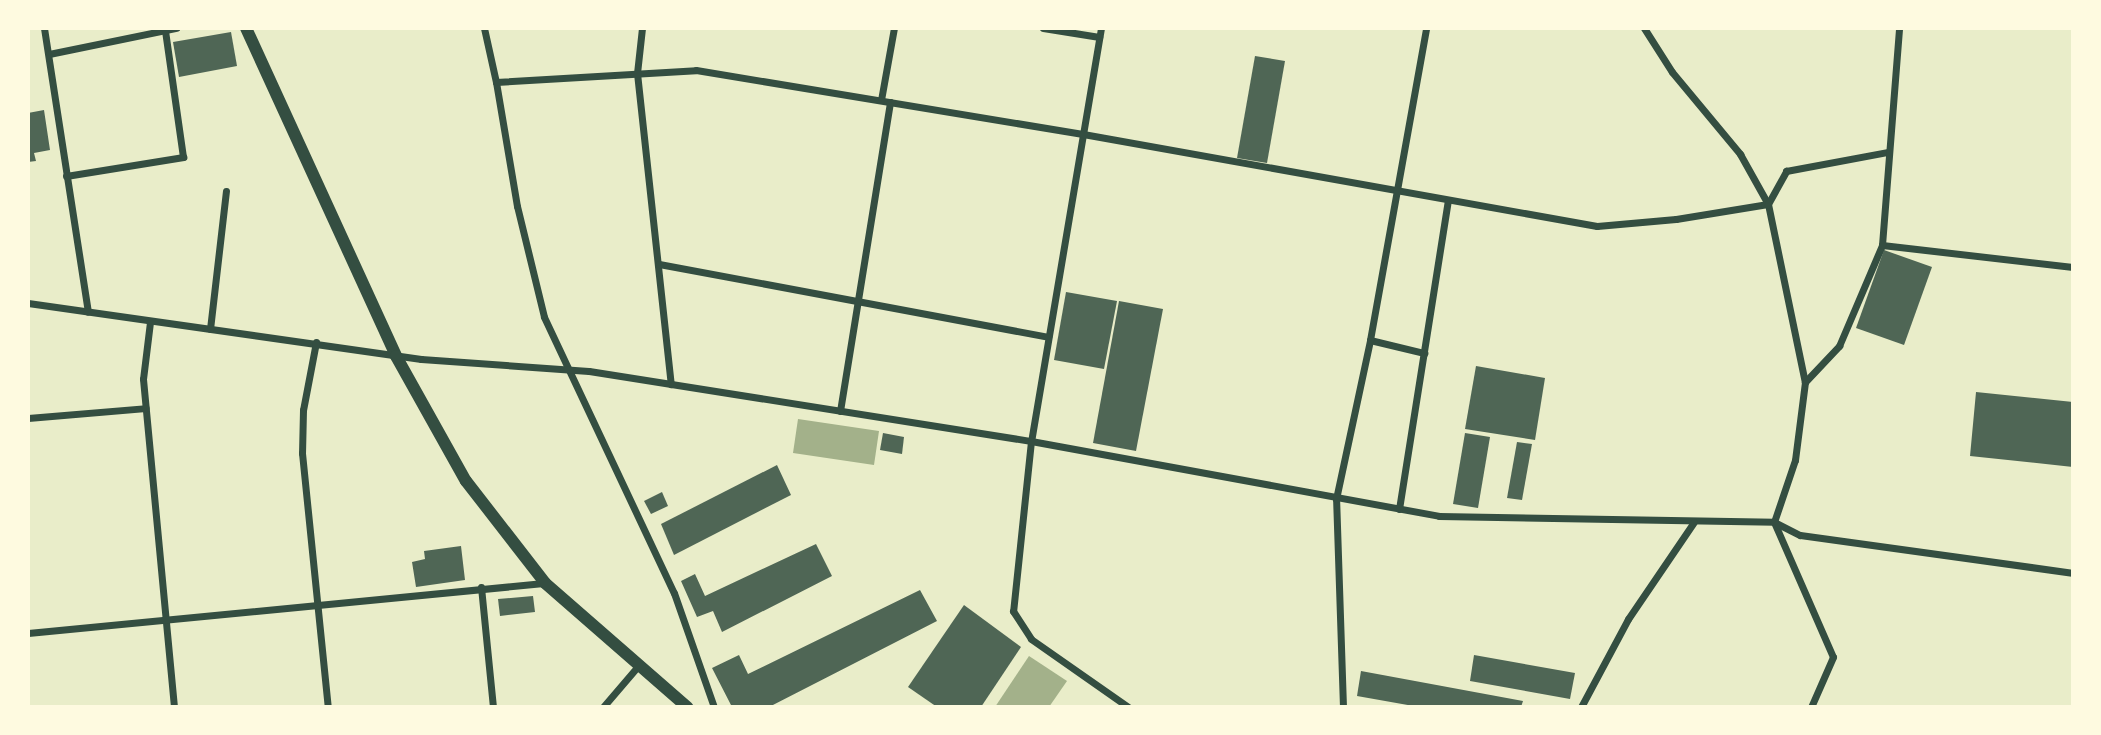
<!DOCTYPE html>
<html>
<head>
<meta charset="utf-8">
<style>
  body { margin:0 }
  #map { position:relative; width:2101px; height:735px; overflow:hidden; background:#e9edc9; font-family:Raleway,sans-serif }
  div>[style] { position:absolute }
  .water>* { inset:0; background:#a3b18a }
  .building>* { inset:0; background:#4f6655 }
  .minor>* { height:7px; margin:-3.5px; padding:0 3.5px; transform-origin:3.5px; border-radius:3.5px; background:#344e41 }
  .secondary>* { height:12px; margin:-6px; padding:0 6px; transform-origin:6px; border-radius:6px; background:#344e41 }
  span { translate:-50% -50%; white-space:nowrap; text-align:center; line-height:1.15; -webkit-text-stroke:7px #fefae0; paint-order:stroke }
  .frame { position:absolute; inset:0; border:30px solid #fefae0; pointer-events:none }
</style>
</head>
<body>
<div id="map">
  <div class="water">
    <i style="clip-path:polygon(798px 419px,879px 431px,874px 465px,793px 453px)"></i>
    <i style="clip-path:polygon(1029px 656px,1067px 681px,1049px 707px,995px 707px)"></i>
  </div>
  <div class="building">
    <i style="clip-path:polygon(231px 32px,237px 66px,179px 77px,173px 42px)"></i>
    <i style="clip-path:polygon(1255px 56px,1285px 61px,1267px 163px,1237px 158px)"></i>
    <i style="clip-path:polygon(44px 110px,50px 150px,34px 153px,36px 161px,28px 162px,28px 113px)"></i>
    <i style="clip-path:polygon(1884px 250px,1932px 267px,1904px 345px,1856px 328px)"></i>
    <i style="clip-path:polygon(1066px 292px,1117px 301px,1104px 369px,1054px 360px)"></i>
    <i style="clip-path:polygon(1119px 301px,1163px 309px,1136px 451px,1093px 443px)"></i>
    <i style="clip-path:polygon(1476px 366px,1545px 378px,1535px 440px,1465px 429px)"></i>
    <i style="clip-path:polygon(1976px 392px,2073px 402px,2073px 467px,1970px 456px)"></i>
    <i style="clip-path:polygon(883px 433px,904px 437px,902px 454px,880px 450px)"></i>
    <i style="clip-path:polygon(1465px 433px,1490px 437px,1478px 508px,1453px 504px)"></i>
    <i style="clip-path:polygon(1517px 442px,1532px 444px,1522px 500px,1507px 498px)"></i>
    <i style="clip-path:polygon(777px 465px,791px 495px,674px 555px,661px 524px)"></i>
    <i style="clip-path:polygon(662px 492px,668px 506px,651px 514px,644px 501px)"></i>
    <i style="clip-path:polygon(816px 544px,832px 576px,722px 632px,713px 611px,697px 617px,681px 581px,695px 574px,705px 596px)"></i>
    <i style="clip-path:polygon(461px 546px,465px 580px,416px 587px,412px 562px,425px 559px,424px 551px)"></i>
    <i style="clip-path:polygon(920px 590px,937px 621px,769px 707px,732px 707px,712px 668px,739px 655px,748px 674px)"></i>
    <i style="clip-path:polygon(533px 596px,535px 612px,500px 616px,498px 599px)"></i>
    <i style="clip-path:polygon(964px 605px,1021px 647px,981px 707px,937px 707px,908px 687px)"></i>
    <i style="clip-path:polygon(1474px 655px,1575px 673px,1570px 699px,1470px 681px)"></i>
    <i style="clip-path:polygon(1361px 671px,1523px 701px,1521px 707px,1419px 707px,1357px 696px)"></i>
  </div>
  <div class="minor">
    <i style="left:44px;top:28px;width:287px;rotate:81.2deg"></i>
    <i style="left:484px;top:28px;width:55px;rotate:77.5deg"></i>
    <i style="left:496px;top:82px;width:126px;rotate:80.4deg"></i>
    <i style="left:517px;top:206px;width:114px;rotate:76.3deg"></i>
    <i style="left:544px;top:317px;width:305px;rotate:64.8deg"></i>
    <i style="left:674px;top:593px;width:121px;rotate:70.7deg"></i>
    <i style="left:642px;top:28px;width:45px;rotate:96.3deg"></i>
    <i style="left:637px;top:73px;width:313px;rotate:83.8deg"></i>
    <i style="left:1043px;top:28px;width:57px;rotate:9.1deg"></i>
    <i style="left:1101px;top:28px;width:419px;rotate:99.6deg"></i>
    <i style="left:1031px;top:441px;width:171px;rotate:96deg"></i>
    <i style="left:1013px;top:611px;width:33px;rotate:57deg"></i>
    <i style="left:1031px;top:639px;width:118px;rotate:35deg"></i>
    <i style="left:1644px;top:28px;width:52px;rotate:57.5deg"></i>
    <i style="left:1672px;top:72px;width:107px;rotate:50.3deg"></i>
    <i style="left:1740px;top:154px;width:57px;rotate:60.8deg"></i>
    <i style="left:1768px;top:204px;width:182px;rotate:78.3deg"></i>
    <i style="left:1805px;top:382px;width:79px;rotate:97.3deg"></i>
    <i style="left:1795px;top:460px;width:65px;rotate:108.7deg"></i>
    <i style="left:1774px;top:522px;width:147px;rotate:66.4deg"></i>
    <i style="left:1833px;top:657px;width:55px;rotate:113.7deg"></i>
    <i style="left:49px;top:54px;width:130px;rotate:-11.6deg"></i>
    <i style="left:496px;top:82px;width:200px;rotate:-3.4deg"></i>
    <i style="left:696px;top:70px;width:392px;rotate:9.4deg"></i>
    <i style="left:1083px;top:134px;width:522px;rotate:10.15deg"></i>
    <i style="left:1597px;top:226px;width:79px;rotate:-5.1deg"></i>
    <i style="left:1676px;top:219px;width:93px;rotate:-9.3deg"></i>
    <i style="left:881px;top:100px;width:73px;rotate:-79.8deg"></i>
    <i style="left:66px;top:176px;width:119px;rotate:-9.2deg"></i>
    <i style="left:183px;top:157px;width:128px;rotate:-98.1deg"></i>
    <i style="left:1768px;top:204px;width:38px;rotate:-61deg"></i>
    <i style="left:1786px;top:171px;width:104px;rotate:-10.6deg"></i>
    <i style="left:1882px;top:245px;width:192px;rotate:6.6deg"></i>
    <i style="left:659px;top:264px;width:396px;rotate:10.6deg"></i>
    <i style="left:28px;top:303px;width:397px;rotate:8.1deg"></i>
    <i style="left:421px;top:359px;width:168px;rotate:4.1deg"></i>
    <i style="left:589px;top:371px;width:448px;rotate:9deg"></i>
    <i style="left:1031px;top:441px;width:415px;rotate:10.4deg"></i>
    <i style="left:1439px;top:516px;width:335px;rotate:1deg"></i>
    <i style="left:1774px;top:522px;width:29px;rotate:27deg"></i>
    <i style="left:1800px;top:535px;width:276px;rotate:7.9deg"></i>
    <i style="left:150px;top:322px;width:57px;rotate:97deg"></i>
    <i style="left:143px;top:379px;width:329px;rotate:84.6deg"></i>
    <i style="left:210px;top:329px;width:139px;rotate:-83.4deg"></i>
    <i style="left:1370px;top:340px;width:56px;rotate:13.5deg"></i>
    <i style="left:316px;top:342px;width:69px;rotate:100.8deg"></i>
    <i style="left:303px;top:410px;width:43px;rotate:91.3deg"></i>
    <i style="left:302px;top:453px;width:255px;rotate:84.2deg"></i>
    <i style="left:1805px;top:382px;width:50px;rotate:-46.6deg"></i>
    <i style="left:1839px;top:346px;width:110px;rotate:-66.9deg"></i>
    <i style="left:1882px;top:245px;width:218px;rotate:-85.5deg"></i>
    <i style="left:840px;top:411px;width:313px;rotate:-80.8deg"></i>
    <i style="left:28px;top:418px;width:118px;rotate:-4.8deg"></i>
    <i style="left:1399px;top:509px;width:312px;rotate:-81deg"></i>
    <i style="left:481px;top:587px;width:121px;rotate:84.3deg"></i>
    <i style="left:28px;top:633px;width:518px;rotate:-5.53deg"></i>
    <i style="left:603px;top:707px;width:54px;rotate:-49.5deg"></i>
    <i style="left:1343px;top:707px;width:208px;rotate:-91.9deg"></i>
    <i style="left:1336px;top:499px;width:163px;rotate:-77.9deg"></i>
    <i style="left:1370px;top:340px;width:317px;rotate:-79.8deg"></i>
    <i style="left:1581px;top:707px;width:100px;rotate:-61.9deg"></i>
    <i style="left:1628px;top:619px;width:117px;rotate:-55.8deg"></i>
  </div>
  <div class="secondary">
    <i style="left:246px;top:28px;width:361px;rotate:65.4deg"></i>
    <i style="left:396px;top:356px;width:143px;rotate:60.8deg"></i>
    <i style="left:466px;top:481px;width:129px;rotate:52.2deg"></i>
    <i style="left:545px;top:583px;width:189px;rotate:41.1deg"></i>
  </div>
  <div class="frame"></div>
</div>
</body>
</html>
